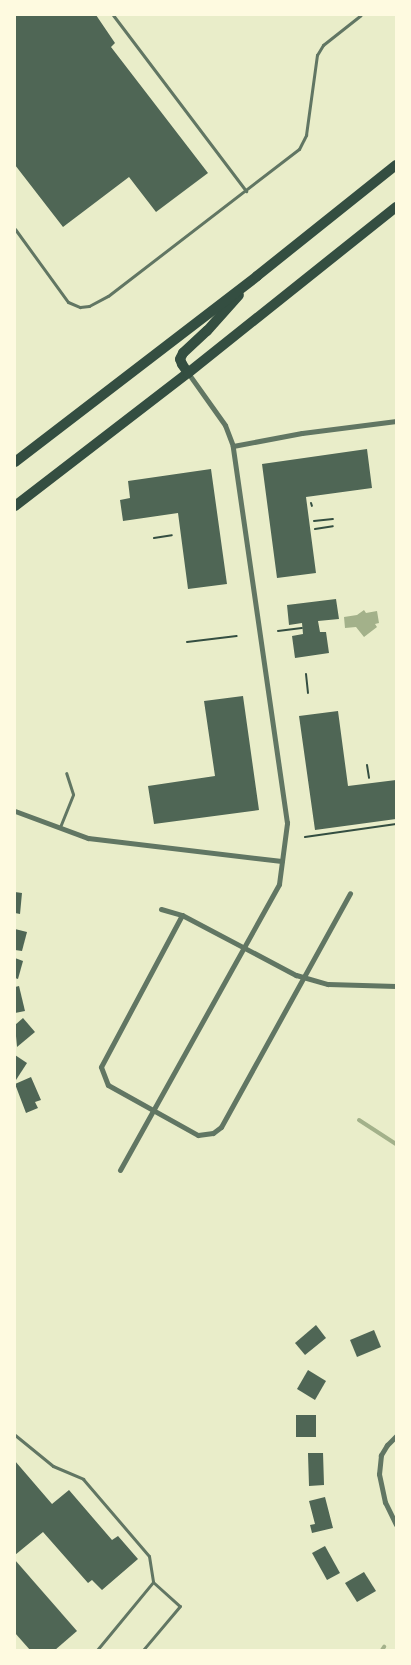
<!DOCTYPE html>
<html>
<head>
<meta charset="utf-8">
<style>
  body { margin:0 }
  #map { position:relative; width:411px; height:1665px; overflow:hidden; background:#e9edc9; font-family:"PT Sans",sans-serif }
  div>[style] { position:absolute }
  .water>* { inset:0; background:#a3b18a }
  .stream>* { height:4px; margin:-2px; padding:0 2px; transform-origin:2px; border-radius:2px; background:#a3b18a }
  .building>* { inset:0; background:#4f6655 }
  .path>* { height:2px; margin:-1px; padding:0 1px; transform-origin:1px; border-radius:1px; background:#344e41 }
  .service>* { height:3px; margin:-1.5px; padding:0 1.5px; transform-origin:1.5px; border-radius:1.5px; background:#617663 }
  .minor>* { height:5px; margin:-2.5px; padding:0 2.5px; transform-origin:2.5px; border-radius:2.5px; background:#617663 }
  .primary>* { height:10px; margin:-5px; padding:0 5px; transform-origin:5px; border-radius:5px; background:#344e41 }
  span { translate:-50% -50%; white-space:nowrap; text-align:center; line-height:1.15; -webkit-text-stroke:5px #fefae0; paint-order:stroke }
  .frame { position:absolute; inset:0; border:16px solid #fefae0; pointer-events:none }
</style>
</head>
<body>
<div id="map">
  <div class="water">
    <i style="clip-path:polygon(364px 610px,366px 613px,377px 611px,379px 623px,375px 624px,377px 627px,364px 637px,356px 627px,345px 628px,344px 617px,357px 615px)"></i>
  </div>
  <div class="stream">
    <i style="left:359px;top:1120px;width:44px;rotate:33deg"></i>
    <i style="left:382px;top:1650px;width:4px;rotate:-56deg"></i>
  </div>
  <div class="building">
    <i style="clip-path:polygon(15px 15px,96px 15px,115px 43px,111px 47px,208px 173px,156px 212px,129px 177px,63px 227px,15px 165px)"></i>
    <i style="clip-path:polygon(367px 449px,372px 488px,306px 497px,316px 573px,277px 578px,262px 464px)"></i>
    <i style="clip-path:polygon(211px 469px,227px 584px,188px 589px,178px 513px,123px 521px,120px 500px,130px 498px,128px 481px)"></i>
    <i style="clip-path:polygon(336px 599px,339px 619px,318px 621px,320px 632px,326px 632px,329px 653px,295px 658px,292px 636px,303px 634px,302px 623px,289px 625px,287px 605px)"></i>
    <i style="clip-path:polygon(243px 696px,259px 810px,154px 824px,148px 786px,215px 776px,204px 701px)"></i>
    <i style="clip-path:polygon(338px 711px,348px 786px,396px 780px,396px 819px,315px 830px,299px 716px)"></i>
    <i style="clip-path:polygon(15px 892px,22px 893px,20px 914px,15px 913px)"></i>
    <i style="clip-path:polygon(15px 929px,27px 932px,22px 951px,15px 950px)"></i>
    <i style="clip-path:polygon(15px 958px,23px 961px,18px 979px,15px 978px)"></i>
    <i style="clip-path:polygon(19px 986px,25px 1011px,15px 1013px,15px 987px)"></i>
    <i style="clip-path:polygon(23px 1018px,35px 1032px,17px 1047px,15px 1025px)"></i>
    <i style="clip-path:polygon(15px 1055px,27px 1063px,16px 1080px,15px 1079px)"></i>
    <i style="clip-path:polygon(31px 1077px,41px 1100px,35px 1102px,38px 1108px,26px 1113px,15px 1084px)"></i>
    <i style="clip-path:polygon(316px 1325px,326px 1338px,305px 1355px,295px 1343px)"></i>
    <i style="clip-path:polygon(374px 1330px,381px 1347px,357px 1357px,350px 1340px)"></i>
    <i style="clip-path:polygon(308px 1370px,326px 1381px,315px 1400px,297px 1389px)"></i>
    <i style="clip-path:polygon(296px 1415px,316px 1415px,316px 1437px,296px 1437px)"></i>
    <i style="clip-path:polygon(308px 1453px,323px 1453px,324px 1485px,309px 1486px)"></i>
    <i style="clip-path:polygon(15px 1461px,52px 1504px,69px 1490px,112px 1540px,118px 1536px,138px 1559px,102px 1590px,92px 1580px,88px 1583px,43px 1532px,15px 1555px)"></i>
    <i style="clip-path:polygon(325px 1497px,333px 1528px,312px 1533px,310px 1525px,315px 1524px,309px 1501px)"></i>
    <i style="clip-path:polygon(325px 1546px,340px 1573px,327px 1580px,312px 1553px)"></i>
    <i style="clip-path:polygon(15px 1560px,77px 1631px,55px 1650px,30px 1650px,15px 1633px)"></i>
    <i style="clip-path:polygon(364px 1572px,376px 1591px,357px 1602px,345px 1583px)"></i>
  </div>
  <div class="path">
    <i style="left:311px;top:503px;width:3px;rotate:72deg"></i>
    <i style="left:314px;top:521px;width:19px;rotate:-6deg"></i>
    <i style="left:315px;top:529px;width:18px;rotate:-9deg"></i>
    <i style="left:154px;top:538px;width:18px;rotate:-9deg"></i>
    <i style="left:278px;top:631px;width:24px;rotate:-7deg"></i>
    <i style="left:187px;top:642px;width:50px;rotate:-6.8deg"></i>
    <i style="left:306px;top:674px;width:19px;rotate:84deg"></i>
    <i style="left:367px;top:765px;width:13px;rotate:81deg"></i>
    <i style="left:305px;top:837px;width:92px;rotate:-8.1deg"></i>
  </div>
  <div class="service">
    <i style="left:113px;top:15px;width:221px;rotate:52.9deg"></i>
    <i style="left:15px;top:229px;width:90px;rotate:54deg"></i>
    <i style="left:68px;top:302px;width:13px;rotate:23deg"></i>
    <i style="left:80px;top:307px;width:9px;rotate:-6deg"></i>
    <i style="left:89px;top:306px;width:21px;rotate:-28deg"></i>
    <i style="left:108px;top:296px;width:241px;rotate:-37.6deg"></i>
    <i style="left:299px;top:149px;width:16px;rotate:-63deg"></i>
    <i style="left:306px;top:135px;width:81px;rotate:-82.2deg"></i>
    <i style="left:317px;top:55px;width:12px;rotate:-59deg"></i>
    <i style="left:323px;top:45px;width:48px;rotate:-38.3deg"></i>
    <i style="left:60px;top:827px;width:35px;rotate:-68deg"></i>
    <i style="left:73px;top:794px;width:22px;rotate:-108deg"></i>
    <i style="left:15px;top:1435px;width:49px;rotate:39.2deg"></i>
    <i style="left:53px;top:1466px;width:33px;rotate:23deg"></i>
    <i style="left:83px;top:1479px;width:101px;rotate:49.4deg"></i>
    <i style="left:149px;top:1556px;width:26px;rotate:81deg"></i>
    <i style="left:153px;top:1582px;width:36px;rotate:42deg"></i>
    <i style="left:180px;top:1606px;width:57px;rotate:130.1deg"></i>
    <i style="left:97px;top:1650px;width:88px;rotate:-50.5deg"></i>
  </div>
  <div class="minor">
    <i style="left:233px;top:446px;width:70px;rotate:-10.7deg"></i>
    <i style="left:302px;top:433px;width:95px;rotate:-7.3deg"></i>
    <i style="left:15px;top:811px;width:78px;rotate:20.3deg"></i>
    <i style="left:88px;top:838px;width:195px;rotate:6.8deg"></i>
    <i style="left:161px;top:909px;width:22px;rotate:16deg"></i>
    <i style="left:182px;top:915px;width:129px;rotate:27.8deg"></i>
    <i style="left:296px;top:975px;width:33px;rotate:16deg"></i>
    <i style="left:328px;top:984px;width:68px;rotate:1.7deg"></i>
    <i style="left:182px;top:915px;width:172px;rotate:118.1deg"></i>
    <i style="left:101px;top:1067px;width:19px;rotate:69deg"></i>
    <i style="left:108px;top:1085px;width:103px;rotate:29.1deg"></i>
    <i style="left:198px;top:1135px;width:15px;rotate:-8deg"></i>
    <i style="left:213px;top:1133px;width:10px;rotate:-37deg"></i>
    <i style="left:221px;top:1127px;width:267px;rotate:-61.1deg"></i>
    <i style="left:120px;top:1170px;width:327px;rotate:-60.9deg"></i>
    <i style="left:279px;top:884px;width:62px;rotate:-82.5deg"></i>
    <i style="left:287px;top:823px;width:381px;rotate:-98.2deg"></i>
    <i style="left:233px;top:446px;width:22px;rotate:-111deg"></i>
    <i style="left:225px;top:425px;width:64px;rotate:-125.4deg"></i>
    <i style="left:396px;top:1436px;width:13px;rotate:135deg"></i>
    <i style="left:387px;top:1445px;width:12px;rotate:121deg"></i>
    <i style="left:381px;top:1455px;width:19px;rotate:96deg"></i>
    <i style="left:379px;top:1474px;width:29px;rotate:78deg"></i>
    <i style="left:385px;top:1502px;width:25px;rotate:64deg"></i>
  </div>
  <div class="primary">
    <i style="left:188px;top:373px;width:11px;rotate:-124deg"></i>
    <i style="left:182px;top:364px;width:5px;rotate:-112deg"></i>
    <i style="left:180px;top:359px;width:7px;rotate:-63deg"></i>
    <i style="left:183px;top:353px;width:33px;rotate:-43deg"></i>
    <i style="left:207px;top:331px;width:48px;rotate:-48.4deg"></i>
    <i style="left:15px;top:462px;width:305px;rotate:-37.5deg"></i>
    <i style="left:257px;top:276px;width:178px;rotate:-38.6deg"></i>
    <i style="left:15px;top:506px;width:218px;rotate:-37.6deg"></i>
    <i style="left:188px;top:373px;width:266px;rotate:-38.6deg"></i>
  </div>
  <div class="frame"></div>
</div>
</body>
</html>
